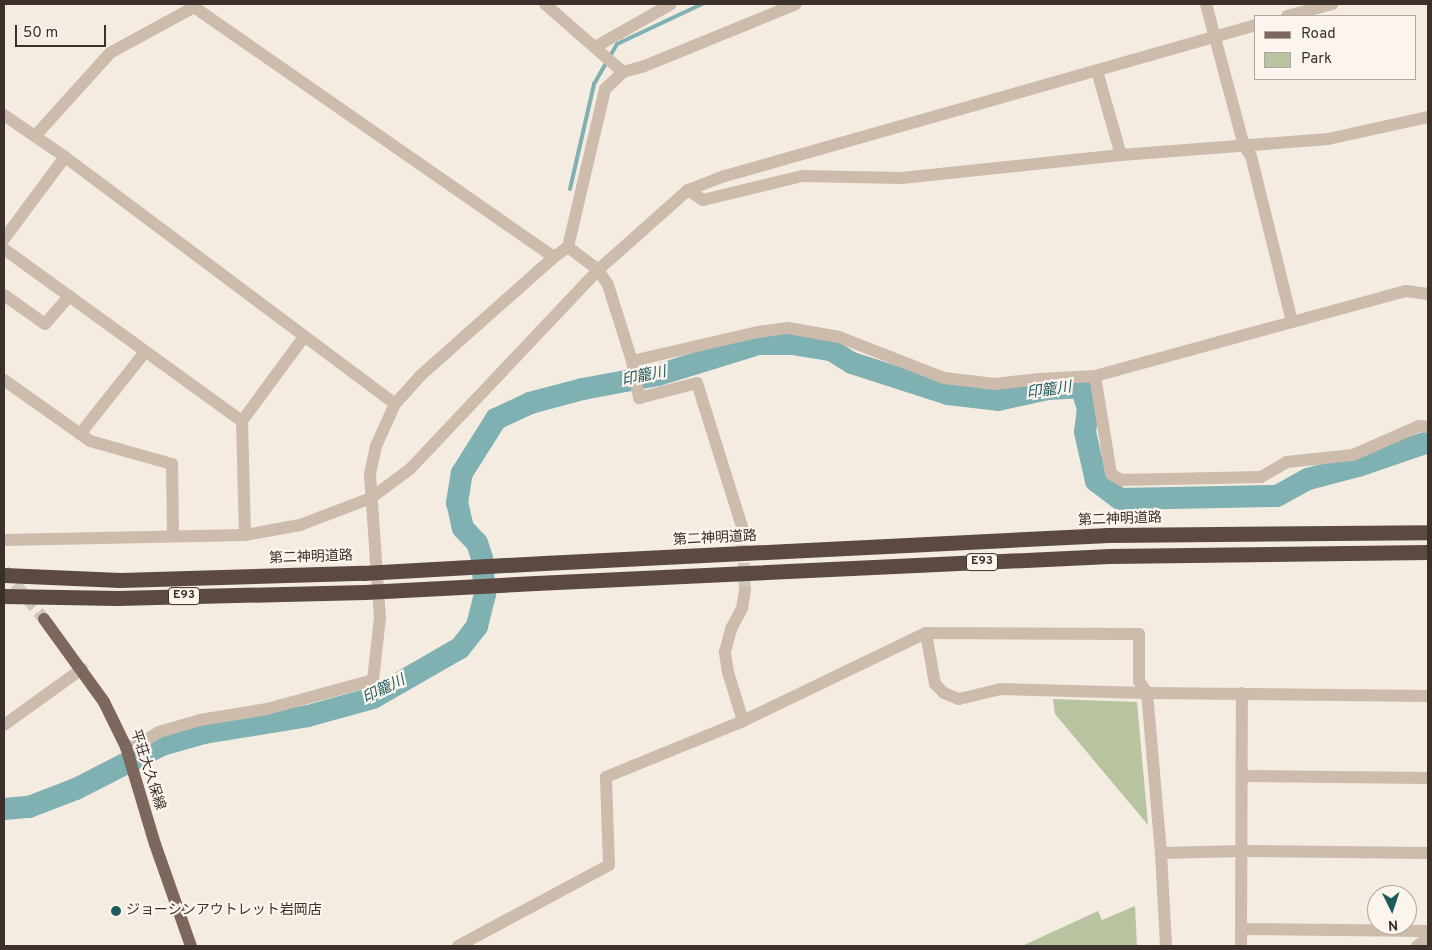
<!DOCTYPE html>
<html>
<head>
<meta charset="utf-8">
<style>
  body { margin:0 }
  #map { position:relative; width:1432px; height:950px; overflow:hidden; background:#f4ebe1; font-family:Overpass,"Noto Sans JP",sans-serif }
  div>[style] { position:absolute }
  .green>* { inset:0; background:#b8c4a0 }
  .stream>* { height:4px; margin:-2px; padding:0 2px; transform-origin:2px; border-radius:2px; background:#7fb0b2 }
  .river>* { height:22px; margin:-11px; padding:0 11px; transform-origin:11px; border-radius:11px; background:#7fb0b2 }
  .minor-tunnel>* { height:12px; margin-top:-6px; transform-origin:0; background:repeating-linear-gradient(90deg,#cfc6bd 0 12px,transparent 0 18px) }
  .major-tunnel>* { height:12px; margin-top:-6px; transform-origin:0; background:repeating-linear-gradient(90deg,#cfc6bd 0 12px,transparent 0 18px) }
  .minor>* { height:12px; margin:-6px; padding:0 6px; transform-origin:6px; border-radius:6px; background:#cdbbac }
  .major>* { height:12px; margin:-6px; padding:0 6px; transform-origin:6px; border-radius:6px; background:#7d675c }
  .highway>* { height:15px; margin:-7.5px; padding:0 7.5px; transform-origin:7.5px; border-radius:7.5px; background:#5c4a42 }
  .highway-bridge>* { height:15px; margin:-7.5px; padding:0 7.5px; transform-origin:7.5px; border-radius:7.5px; background:#5c4a42 }
  .dots>* { width:14px; height:14px; translate:-50% -50%; box-sizing:border-box; border:2px solid #fbf5ee; border-radius:50% }
  span { translate:-50% -50%; white-space:nowrap; text-align:center; line-height:1.15; -webkit-text-stroke:4.5px #fbf5ee; paint-order:stroke }
  .shield-label span { padding:1px 4px; background:#fbf5ee; border:1px solid; border-radius:4px; -webkit-text-stroke-width:0 }
  .shield-label { font-size:12px; color:#3b302b; font-weight:700 }
  .street-label { font-size:14px; color:#3b302b }
  .poi-label { font-size:14px; color:#3b302b }
  .left { translate:0 -50%; text-align:left }
  .water-label { font-size:15px; color:#1f5a5e; font-style:italic }
  .frame { position:absolute; inset:0; border:5px solid #3b302b; pointer-events:none }
  .legend { position:absolute; left:1254px; top:15px; width:162px; height:65px; box-sizing:border-box; background:#fbf5ee; border:1px solid #aea6a0; margin:0; padding:6px 9px; list-style:none; font-size:15px; color:#3b302b }
  .legend li { display:flex; align-items:center; gap:10px; height:25px }
  .legend b { width:25px; border:1px solid #aea6a0 }
  .north { position:absolute; left:1367px; top:885px; width:50px; height:50px; box-sizing:border-box; background:#fbf5ee; border:1px solid #aea6a0; border-radius:50%; rotate:176deg; font-size:14px; font-weight:700; line-height:20px; text-align:center; color:#3b302b }
  .north::after { content:''; display:block; margin:auto; width:18px; height:22px; background:#1f5a5e; clip-path:polygon(50% 0,100% 100%,50% 72%,0 100%) }
  .scale { position:absolute; left:15px; top:25px; width:91px; height:22px; box-sizing:border-box; border:2px solid #3b302b; border-top:0; padding-left:6px; font-size:15px; line-height:18px; white-space:nowrap; color:#3b302b; -webkit-text-stroke:4px #fbf5ee; paint-order:stroke }
</style>
</head>
<body>
<div id="map">
  <div class="green">
    <i style="clip-path:polygon(1053px 699px,1137px 702px,1148px 825px,1055px 714px)"></i>
    <i style="clip-path:polygon(1135px 906px,1137px 946px,1022px 946px,1098px 911px,1102px 920px)"></i>
  </div>
  <div class="stream">
    <i style="left:570px;top:189px;width:108px;rotate:-77.1deg"></i>
    <i style="left:594px;top:84px;width:46px;rotate:-60.1deg"></i>
    <i style="left:617px;top:44px;width:94px;rotate:-25.2deg"></i>
  </div>
  <div class="river">
    <i style="left:4px;top:809px;width:25px;rotate:-5deg"></i>
    <i style="left:29px;top:807px;width:50px;rotate:-21deg"></i>
    <i style="left:76px;top:789px;width:97px;rotate:-27.1deg"></i>
    <i style="left:162px;top:745px;width:44px;rotate:-15.9deg"></i>
    <i style="left:204px;top:733px;width:105px;rotate:-9.3deg"></i>
    <i style="left:308px;top:716px;width:67px;rotate:-15.5deg"></i>
    <i style="left:373px;top:698px;width:100px;rotate:-29.9deg"></i>
    <i style="left:460px;top:648px;width:28px;rotate:-52deg"></i>
    <i style="left:477px;top:626px;width:32px;rotate:-76deg"></i>
    <i style="left:485px;top:595px;width:37px;rotate:-95deg"></i>
    <i style="left:482px;top:558px;width:16px;rotate:-108deg"></i>
    <i style="left:477px;top:543px;width:21px;rotate:-133deg"></i>
    <i style="left:463px;top:528px;width:26px;rotate:-103deg"></i>
    <i style="left:457px;top:503px;width:30px;rotate:-81deg"></i>
    <i style="left:462px;top:473px;width:64px;rotate:-57.8deg"></i>
    <i style="left:496px;top:419px;width:38px;rotate:-25deg"></i>
    <i style="left:530px;top:403px;width:55px;rotate:-14.8deg"></i>
    <i style="left:583px;top:389px;width:76px;rotate:-10.6deg"></i>
    <i style="left:658px;top:375px;width:106px;rotate:-17.1deg"></i>
    <i style="left:759px;top:344px;width:33px"></i>
    <i style="left:792px;top:344px;width:39px;rotate:9deg"></i>
    <i style="left:831px;top:350px;width:25px;rotate:32deg"></i>
    <i style="left:852px;top:363px;width:101px;rotate:17.9deg"></i>
    <i style="left:948px;top:394px;width:50px;rotate:6.8deg"></i>
    <i style="left:998px;top:400px;width:51px;rotate:-12.4deg"></i>
    <i style="left:1048px;top:389px;width:33px;rotate:-3deg"></i>
    <i style="left:1081px;top:387px;width:22px;rotate:72deg"></i>
    <i style="left:1088px;top:408px;width:24px;rotate:97deg"></i>
    <i style="left:1085px;top:432px;width:50px;rotate:77.3deg"></i>
    <i style="left:1096px;top:481px;width:30px;rotate:37deg"></i>
    <i style="left:1120px;top:499px;width:157px;rotate:-1.1deg"></i>
    <i style="left:1277px;top:496px;width:35px;rotate:-29deg"></i>
    <i style="left:1308px;top:479px;width:52px;rotate:-14.6deg"></i>
    <i style="left:1358px;top:466px;width:74px;rotate:-18.9deg"></i>
  </div>
  <div class="minor-tunnel">
    <i style="left:742px;top:527px;width:64px;rotate:87.3deg"></i>
  </div>
  <div class="major-tunnel">
    <i style="left:4px;top:570px;width:63px;rotate:50.8deg"></i>
  </div>
  <div class="minor">
    <i style="left:545px;top:4px;width:103px;rotate:41.1deg"></i>
    <i style="left:1206px;top:4px;width:147px;rotate:75deg"></i>
    <i style="left:1244px;top:146px;width:12px;rotate:55deg"></i>
    <i style="left:1251px;top:156px;width:171px;rotate:76.1deg"></i>
    <i style="left:1287px;top:16px;width:47px;rotate:-14.9deg"></i>
    <i style="left:595px;top:47px;width:87px;rotate:-29.5deg"></i>
    <i style="left:1097px;top:71px;width:87px;rotate:74.1deg"></i>
    <i style="left:4px;top:115px;width:74px;rotate:34.5deg"></i>
    <i style="left:65px;top:157px;width:412px;rotate:36.8deg"></i>
    <i style="left:36px;top:135px;width:110px;rotate:-47.9deg"></i>
    <i style="left:110px;top:53px;width:96px;rotate:-28.7deg"></i>
    <i style="left:194px;top:7px;width:438px;rotate:34.8deg"></i>
    <i style="left:688px;top:190px;width:18px;rotate:34deg"></i>
    <i style="left:703px;top:200px;width:102px;rotate:-13.6deg"></i>
    <i style="left:802px;top:176px;width:100px;rotate:1.1deg"></i>
    <i style="left:902px;top:178px;width:220px;rotate:-6deg"></i>
    <i style="left:1121px;top:155px;width:208px;rotate:-4.4deg"></i>
    <i style="left:1328px;top:139px;width:102px;rotate:-12.4deg"></i>
    <i style="left:4px;top:239px;width:102px;rotate:-53.4deg"></i>
    <i style="left:568px;top:247px;width:38px;rotate:37deg"></i>
    <i style="left:598px;top:270px;width:18px;rotate:56deg"></i>
    <i style="left:608px;top:285px;width:80px;rotate:72.5deg"></i>
    <i style="left:632px;top:361px;width:38px;rotate:79deg"></i>
    <i style="left:639px;top:398px;width:60px;rotate:-14.5deg"></i>
    <i style="left:697px;top:383px;width:151px;rotate:72.6deg"></i>
    <i style="left:4px;top:249px;width:294px;rotate:35.9deg"></i>
    <i style="left:242px;top:421px;width:114px;rotate:88.5deg"></i>
    <i style="left:4px;top:295px;width:50px;rotate:35.3deg"></i>
    <i style="left:45px;top:324px;width:37px;rotate:-49deg"></i>
    <i style="left:632px;top:361px;width:129px;rotate:-13deg"></i>
    <i style="left:758px;top:332px;width:30px;rotate:-8deg"></i>
    <i style="left:788px;top:328px;width:52px;rotate:10deg"></i>
    <i style="left:839px;top:337px;width:113px;rotate:21.3deg"></i>
    <i style="left:944px;top:378px;width:51px;rotate:6.7deg"></i>
    <i style="left:995px;top:384px;width:44px;rotate:-6.5deg"></i>
    <i style="left:1039px;top:379px;width:56px;rotate:-3.1deg"></i>
    <i style="left:1095px;top:376px;width:322px;rotate:-15.3deg"></i>
    <i style="left:1406px;top:291px;width:22px;rotate:8deg"></i>
    <i style="left:1095px;top:376px;width:99px;rotate:80.7deg"></i>
    <i style="left:1111px;top:474px;width:12px;rotate:31deg"></i>
    <i style="left:1121px;top:480px;width:140px;rotate:-1.2deg"></i>
    <i style="left:1261px;top:477px;width:30px;rotate:-30deg"></i>
    <i style="left:1287px;top:462px;width:66px;rotate:-6.1deg"></i>
    <i style="left:1353px;top:455px;width:72px;rotate:-23.7deg"></i>
    <i style="left:1419px;top:426px;width:9px;rotate:6deg"></i>
    <i style="left:4px;top:380px;width:105px;rotate:35.3deg"></i>
    <i style="left:90px;top:441px;width:85px;rotate:15.7deg"></i>
    <i style="left:172px;top:464px;width:71px;rotate:89.2deg"></i>
    <i style="left:242px;top:421px;width:104px;rotate:-53.6deg"></i>
    <i style="left:80px;top:434px;width:105px;rotate:-51.6deg"></i>
    <i style="left:4px;top:540px;width:241px;rotate:-1.2deg"></i>
    <i style="left:245px;top:535px;width:56px;rotate:-10.3deg"></i>
    <i style="left:300px;top:525px;width:76px;rotate:-20.8deg"></i>
    <i style="left:371px;top:498px;width:49px;rotate:-36.6deg"></i>
    <i style="left:410px;top:469px;width:274px;rotate:-46.6deg"></i>
    <i style="left:598px;top:270px;width:120px;rotate:-41.6deg"></i>
    <i style="left:688px;top:190px;width:40px;rotate:-21deg"></i>
    <i style="left:725px;top:176px;width:552px;rotate:-15.87deg"></i>
    <i style="left:926px;top:633px;width:52px;rotate:80deg"></i>
    <i style="left:935px;top:684px;width:13px;rotate:45deg"></i>
    <i style="left:944px;top:693px;width:16px;rotate:22deg"></i>
    <i style="left:959px;top:699px;width:43px;rotate:-13.4deg"></i>
    <i style="left:1001px;top:689px;width:146px;rotate:1.6deg"></i>
    <i style="left:1147px;top:693px;width:281px;rotate:0.6deg"></i>
    <i style="left:743px;top:721px;width:51px;rotate:-107deg"></i>
    <i style="left:728px;top:672px;width:20px;rotate:-99deg"></i>
    <i style="left:725px;top:652px;width:24px;rotate:-75deg"></i>
    <i style="left:731px;top:629px;width:24px;rotate:-62deg"></i>
    <i style="left:742px;top:608px;width:17px;rotate:-80deg"></i>
    <i style="left:4px;top:725px;width:96px;rotate:-35.7deg"></i>
    <i style="left:126px;top:747px;width:18px;rotate:-16deg"></i>
    <i style="left:143px;top:742px;width:19px;rotate:-32deg"></i>
    <i style="left:159px;top:732px;width:43px;rotate:-16.3deg"></i>
    <i style="left:200px;top:720px;width:68px;rotate:-9.3deg"></i>
    <i style="left:267px;top:709px;width:110px;rotate:-15.3deg"></i>
    <i style="left:373px;top:680px;width:62px;rotate:-83.6deg"></i>
    <i style="left:380px;top:618px;width:144px;rotate:-94deg"></i>
    <i style="left:370px;top:474px;width:29px;rotate:-78deg"></i>
    <i style="left:376px;top:446px;width:46px;rotate:-65.7deg"></i>
    <i style="left:395px;top:404px;width:38px;rotate:-48deg"></i>
    <i style="left:420px;top:376px;width:179px;rotate:-41.6deg"></i>
    <i style="left:554px;top:257px;width:17px;rotate:-36deg"></i>
    <i style="left:568px;top:247px;width:162px;rotate:-76.8deg"></i>
    <i style="left:605px;top:89px;width:25px;rotate:-43deg"></i>
    <i style="left:623px;top:72px;width:20px;rotate:-15deg"></i>
    <i style="left:642px;top:67px;width:166px;rotate:-22.2deg"></i>
    <i style="left:1242px;top:776px;width:186px;rotate:0.6deg"></i>
    <i style="left:1161px;top:853px;width:81px;rotate:-1.4deg"></i>
    <i style="left:1242px;top:851px;width:186px;rotate:0.6deg"></i>
    <i style="left:1242px;top:929px;width:186px;rotate:0.6deg"></i>
    <i style="left:458px;top:946px;width:171px;rotate:-28.2deg"></i>
    <i style="left:609px;top:865px;width:88px;rotate:-92deg"></i>
    <i style="left:606px;top:777px;width:148px;rotate:-22.2deg"></i>
    <i style="left:743px;top:721px;width:203px;rotate:-25.7deg"></i>
    <i style="left:926px;top:633px;width:213px;rotate:0.3deg"></i>
    <i style="left:1139px;top:634px;width:47px;rotate:90deg"></i>
    <i style="left:1139px;top:681px;width:14px;rotate:56deg"></i>
    <i style="left:1147px;top:693px;width:161px;rotate:85deg"></i>
    <i style="left:1161px;top:853px;width:93px;rotate:86.9deg"></i>
    <i style="left:1241px;top:946px;width:253px;rotate:-89.8deg"></i>
    <i style="left:1417px;top:946px;width:14px;rotate:-36deg"></i>
  </div>
  <div class="major">
    <i style="left:44px;top:619px;width:102px;rotate:54.1deg"></i>
    <i style="left:104px;top:702px;width:50px;rotate:63.9deg"></i>
    <i style="left:126px;top:747px;width:101px;rotate:73.4deg"></i>
    <i style="left:155px;top:844px;width:108px;rotate:70.6deg"></i>
  </div>
  <div class="highway">
    <i style="left:544px;top:563px;width:565px;rotate:-2.84deg"></i>
    <i style="left:1108px;top:535px;width:320px;rotate:-0.5deg"></i>
    <i style="left:4px;top:575px;width:116px;rotate:2.5deg"></i>
    <i style="left:120px;top:580px;width:243px;rotate:-1.7deg"></i>
    <i style="left:536px;top:583px;width:574px;rotate:-2.7deg"></i>
    <i style="left:1109px;top:556px;width:319px;rotate:-0.7deg"></i>
    <i style="left:4px;top:596px;width:113px;rotate:1deg"></i>
    <i style="left:117px;top:598px;width:248px;rotate:-1.4deg"></i>
  </div>
  <div class="highway-bridge">
    <i style="left:363px;top:573px;width:181px;rotate:-3.2deg"></i>
    <i style="left:365px;top:592px;width:171px;rotate:-3deg"></i>
  </div>
  <div class="dots">
    <i style="left:116px;top:911px;background:#1f5a5e"></i>
  </div>
  <div class="shield-label">
    <span style="left:982px;top:562px">E93</span>
    <span style="left:184px;top:596px">E93</span>
  </div>
  <div class="street-label">
    <span style="left:1120px;top:520px;rotate:-2deg">第二神明道路</span>
    <span style="left:715px;top:539px;rotate:-3deg">第二神明道路</span>
    <span style="left:311px;top:558px;rotate:-2deg">第二神明道路</span>
    <span style="left:147px;top:770px;rotate:72deg">平荘大久保線</span>
  </div>
  <div class="poi-label">
    <span class="left" style="left:126px;top:911px">ジョーシンアウトレット岩岡店</span>
  </div>
  <div class="water-label">
    <span style="left:644px;top:377px;rotate:-12deg">印籠川</span>
    <span style="left:1049px;top:391px;rotate:-8deg">印籠川</span>
    <span style="left:384px;top:690px;rotate:-26deg">印籠川</span>
  </div>
  <div class="frame"></div>
  <ul class="legend">
  <li><b style="height:6px;background:#7d675c"></b>Road</li>
  <li><b style="height:14px;background:#b8c4a0"></b>Park</li>
  </ul>
  <div class="north">N</div>
  <div class="scale">50 m</div>
</div>
</body>
</html>
